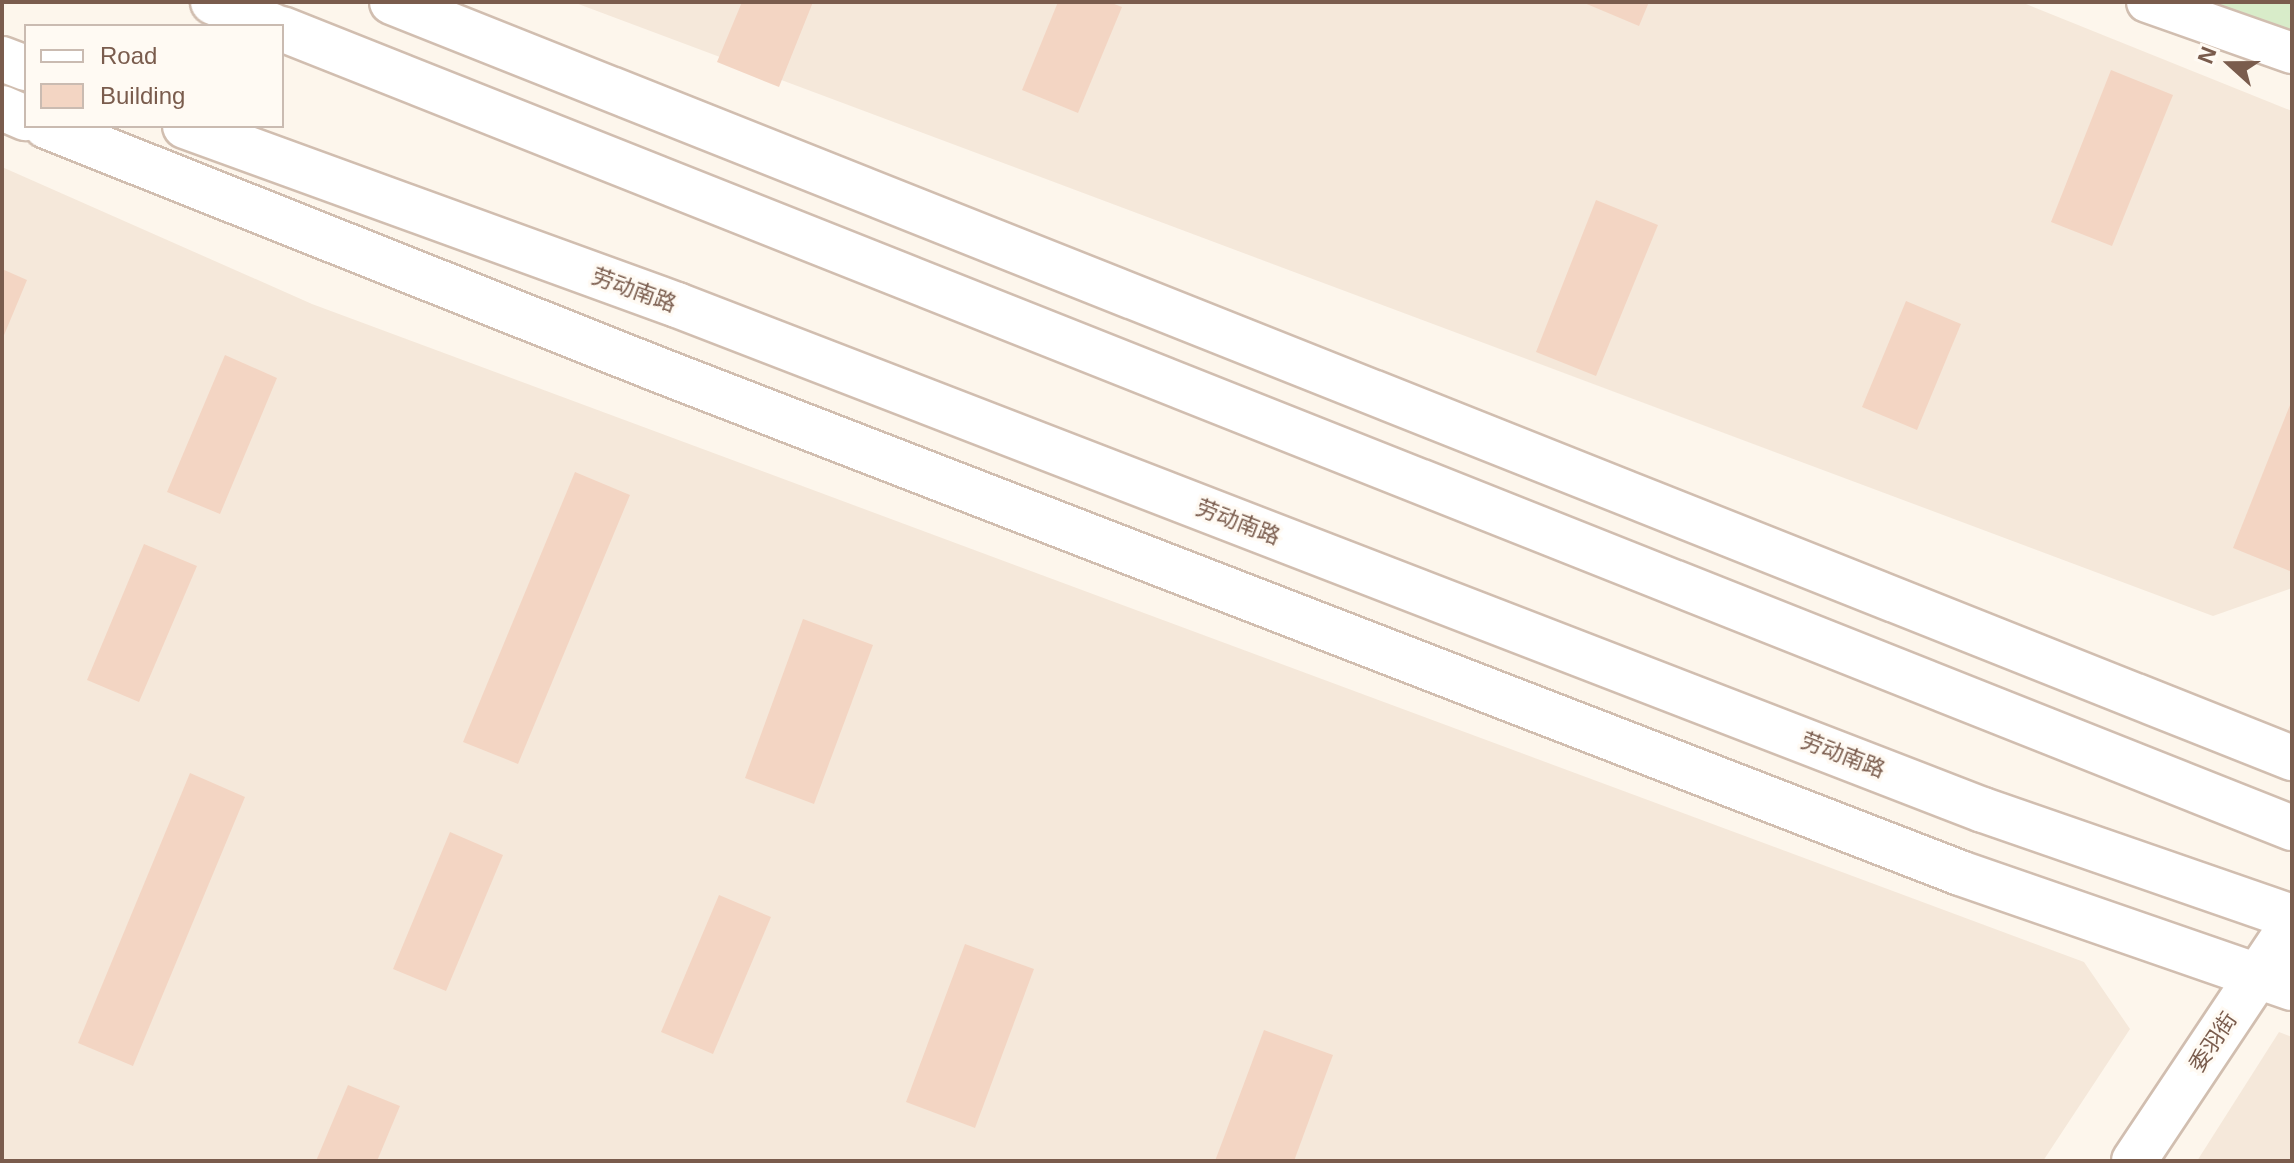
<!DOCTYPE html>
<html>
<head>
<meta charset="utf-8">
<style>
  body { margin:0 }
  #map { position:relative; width:2294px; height:1163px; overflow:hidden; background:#fdf6ec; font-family:Arial,"Noto Sans SC",sans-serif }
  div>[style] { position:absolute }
  .residential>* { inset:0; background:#f5e8da }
  .green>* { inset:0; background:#d8ecc9 }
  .building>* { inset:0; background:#f3d5c3 }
  .roads { filter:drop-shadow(2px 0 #d1beb0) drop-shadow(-2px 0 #d1beb0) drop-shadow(0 2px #d1beb0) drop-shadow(0 -2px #d1beb0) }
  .minor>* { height:40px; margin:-20px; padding:0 20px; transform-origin:20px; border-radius:20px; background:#fff }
  .tertiary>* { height:44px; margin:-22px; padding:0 22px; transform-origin:22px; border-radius:22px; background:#fff }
  .secondary>* { height:44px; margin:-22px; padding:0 22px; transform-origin:22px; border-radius:22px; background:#fff }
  span { translate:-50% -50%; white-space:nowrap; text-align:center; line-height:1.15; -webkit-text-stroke:6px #fffaf3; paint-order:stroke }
  .street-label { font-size:22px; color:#7a5c4d }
  .frame { position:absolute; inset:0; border:4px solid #7a5c4d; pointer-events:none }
  .legend { position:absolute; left:24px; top:24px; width:260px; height:104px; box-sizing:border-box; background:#fffaf3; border:2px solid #cabbb1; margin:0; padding:10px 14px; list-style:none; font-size:24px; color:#7a5c4d }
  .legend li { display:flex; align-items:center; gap:16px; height:40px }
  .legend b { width:40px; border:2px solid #cabbb1 }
  .north { position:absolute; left:2190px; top:24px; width:80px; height:80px; -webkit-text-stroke:6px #fffaf3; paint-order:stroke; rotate:291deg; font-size:22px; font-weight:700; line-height:32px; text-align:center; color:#7a5c4d }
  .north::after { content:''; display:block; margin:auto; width:28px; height:36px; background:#7a5c4d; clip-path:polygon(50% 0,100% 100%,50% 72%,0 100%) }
</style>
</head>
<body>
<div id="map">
  <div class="residential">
    <i style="clip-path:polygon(573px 2px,2021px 2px,2292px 111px,2292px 588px,2213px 616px)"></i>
    <i style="clip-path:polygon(2px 167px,312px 304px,2084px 962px,2130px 1029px,2043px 1161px,2px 1161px)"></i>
    <i style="clip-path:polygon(2279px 1032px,2292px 1037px,2292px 1161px,2197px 1161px)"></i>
  </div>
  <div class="green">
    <i style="clip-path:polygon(2147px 2px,2292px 2px,2292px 53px)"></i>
  </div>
  <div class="building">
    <i style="clip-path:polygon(742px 2px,813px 2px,779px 87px,717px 62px)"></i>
    <i style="clip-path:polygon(1058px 2px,1109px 2px,1122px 7px,1078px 113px,1022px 90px)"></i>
    <i style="clip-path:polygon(1582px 2px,1649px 2px,1639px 26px)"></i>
    <i style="clip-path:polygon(2111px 70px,2173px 95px,2112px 246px,2051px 222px)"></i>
    <i style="clip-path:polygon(1596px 200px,1658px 225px,1596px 376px,1536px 352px)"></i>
    <i style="clip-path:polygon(2px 269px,27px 280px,2px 340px)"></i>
    <i style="clip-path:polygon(1906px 301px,1961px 324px,1917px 430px,1862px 407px)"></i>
    <i style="clip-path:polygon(225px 355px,277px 378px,220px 514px,167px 492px)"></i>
    <i style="clip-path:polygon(2292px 400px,2292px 572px,2233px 548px)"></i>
    <i style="clip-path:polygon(575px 472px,630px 495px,518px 764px,463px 742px)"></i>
    <i style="clip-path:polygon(144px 544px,197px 566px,139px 702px,87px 680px)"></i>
    <i style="clip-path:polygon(803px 619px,873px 645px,814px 804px,745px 778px)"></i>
    <i style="clip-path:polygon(190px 773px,245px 797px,133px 1066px,78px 1043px)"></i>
    <i style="clip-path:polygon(450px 832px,503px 855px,446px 991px,393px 969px)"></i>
    <i style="clip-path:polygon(719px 895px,771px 917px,713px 1054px,661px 1032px)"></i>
    <i style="clip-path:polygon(965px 944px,1034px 969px,975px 1128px,906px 1102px)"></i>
    <i style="clip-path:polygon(1264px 1030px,1333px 1055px,1294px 1161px,1215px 1161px)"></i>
    <i style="clip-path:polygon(348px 1085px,400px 1106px,377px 1161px,316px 1161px)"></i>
  </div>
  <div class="roads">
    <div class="minor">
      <i style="left:2147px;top:2px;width:154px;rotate:19.4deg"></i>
    </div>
    <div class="tertiary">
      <i style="left:392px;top:2px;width:2045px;rotate:21.7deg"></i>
      <i style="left:2px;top:108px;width:26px;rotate:23deg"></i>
      <i style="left:46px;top:126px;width:654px;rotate:21.7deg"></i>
      <i style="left:654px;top:368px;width:1400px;rotate:21.14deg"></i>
      <i style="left:1960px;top:873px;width:351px;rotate:19.1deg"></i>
      <i style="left:2134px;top:1161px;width:285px;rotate:-56.3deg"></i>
    </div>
    <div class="secondary">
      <i style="left:213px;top:2px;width:65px;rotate:21.8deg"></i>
      <i style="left:282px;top:29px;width:2163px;rotate:21.68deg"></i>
      <i style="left:2px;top:59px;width:26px;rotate:21deg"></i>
      <i style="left:185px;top:126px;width:524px;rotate:19.99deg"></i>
      <i style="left:677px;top:305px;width:1400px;rotate:21.14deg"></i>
      <i style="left:1983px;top:810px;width:327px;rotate:19.1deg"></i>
    </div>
  </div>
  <div class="street-label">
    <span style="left:634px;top:290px;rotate:20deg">劳动南路</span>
    <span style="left:1238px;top:522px;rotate:21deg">劳动南路</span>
    <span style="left:1843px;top:755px;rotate:21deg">劳动南路</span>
    <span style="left:2213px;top:1042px;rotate:-56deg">委羽街</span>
  </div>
  <div class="frame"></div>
  <ul class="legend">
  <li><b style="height:10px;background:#fff"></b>Road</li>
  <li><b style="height:22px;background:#f3d5c3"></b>Building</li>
  </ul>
  <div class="north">N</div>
</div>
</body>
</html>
